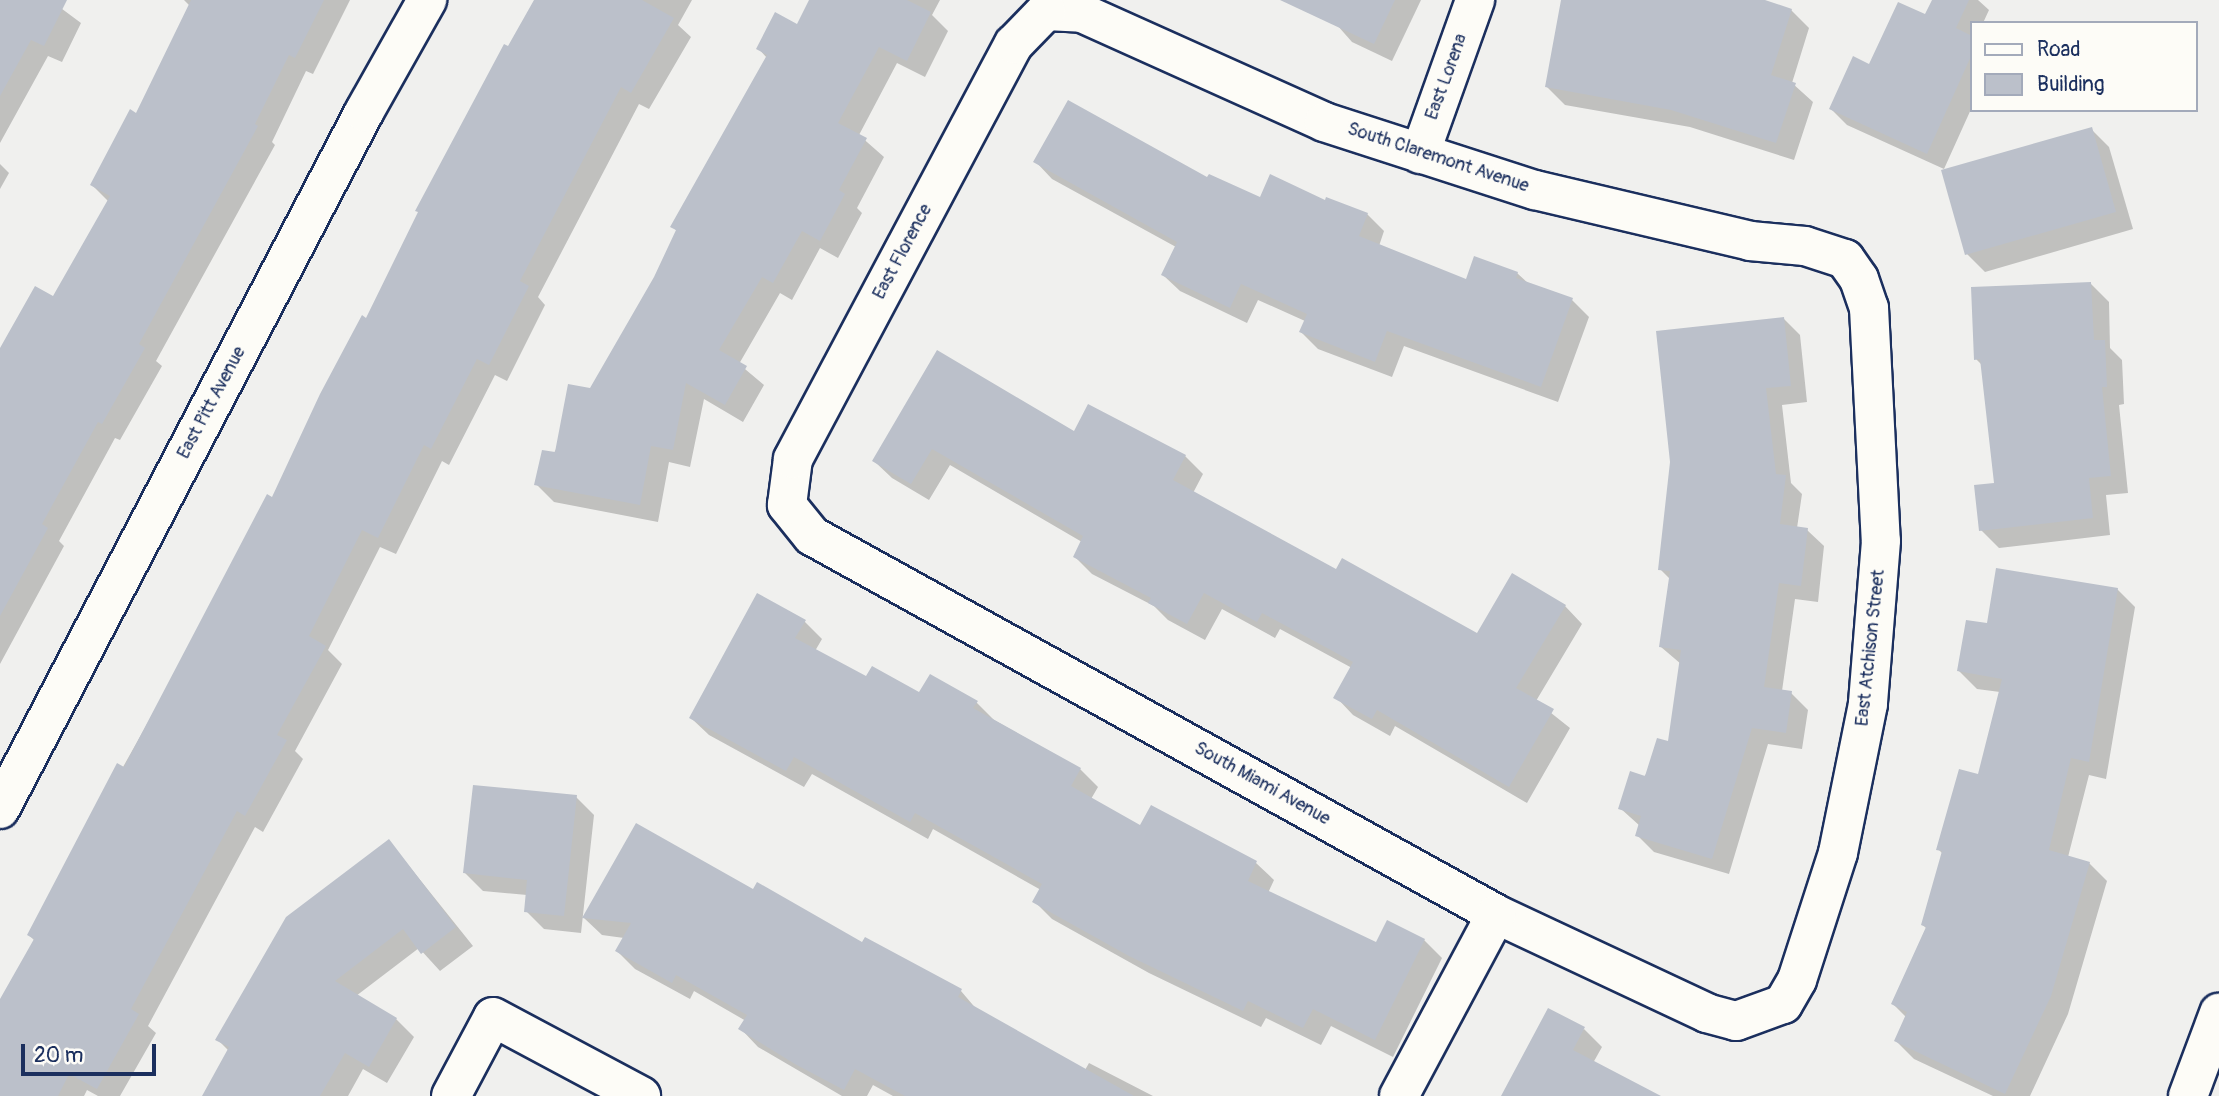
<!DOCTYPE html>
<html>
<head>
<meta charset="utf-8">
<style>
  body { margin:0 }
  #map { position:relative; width:2219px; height:1096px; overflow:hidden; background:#f0f0ee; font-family:Pangolin,sans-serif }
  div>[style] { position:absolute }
  .shadow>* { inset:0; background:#0003 }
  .building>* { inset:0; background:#bbc0ca }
  .roads { filter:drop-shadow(2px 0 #1b2f5e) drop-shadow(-2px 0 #1b2f5e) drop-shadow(0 2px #1b2f5e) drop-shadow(0 -2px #1b2f5e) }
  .minor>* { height:38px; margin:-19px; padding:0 19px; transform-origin:19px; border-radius:19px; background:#fdfcf7 }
  .tertiary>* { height:38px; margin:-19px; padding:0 19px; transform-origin:19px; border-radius:19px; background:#fdfcf7 }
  span { translate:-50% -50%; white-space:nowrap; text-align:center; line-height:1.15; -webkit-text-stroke:5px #fdfcf7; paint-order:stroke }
  .street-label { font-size:18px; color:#1b2f5e }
  .legend { position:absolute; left:1970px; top:21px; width:228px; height:91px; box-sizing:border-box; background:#fdfcf7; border:2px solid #a3aaba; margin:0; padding:9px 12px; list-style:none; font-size:21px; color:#1b2f5e }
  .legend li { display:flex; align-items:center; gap:14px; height:35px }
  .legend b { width:35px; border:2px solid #a3aaba }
  .scale { position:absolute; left:21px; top:1044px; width:135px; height:32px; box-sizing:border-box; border:4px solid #1b2f5e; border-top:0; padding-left:9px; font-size:21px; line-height:24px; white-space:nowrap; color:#1b2f5e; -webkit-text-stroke:5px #fdfcf7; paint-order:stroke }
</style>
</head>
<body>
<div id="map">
  <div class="shadow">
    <i style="clip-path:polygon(0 0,50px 0,81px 23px,62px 62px,48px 56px,0 143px)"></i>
    <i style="clip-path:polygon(184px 0,350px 0,313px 74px,306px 71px,272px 142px,275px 145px,156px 361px,162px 366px,120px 440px,115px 438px,59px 541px,64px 546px,0 664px,0 351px,54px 298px,108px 201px,92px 185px,137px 115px,190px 6px)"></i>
    <i style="clip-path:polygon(536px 0,692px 0,678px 25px,691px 37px,649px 109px,639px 104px,538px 297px,545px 305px,507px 381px,495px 375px,449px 465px,442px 461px,396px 554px,380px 547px,328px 650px,342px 664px,295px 751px,303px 759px,263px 832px,255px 827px,148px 1026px,156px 1033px,120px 1096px,98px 1096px,87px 1090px,84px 1096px,0 1096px,0 1006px,35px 941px,29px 935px,273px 499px)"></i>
    <i style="clip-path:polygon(810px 0,940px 0,932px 15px,948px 31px,925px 77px,897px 63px,859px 135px,884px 157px,857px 208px,862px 213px,838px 258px,820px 248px,792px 300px,780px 293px,739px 364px,764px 385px,743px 422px,704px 399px,690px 467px,669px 462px,658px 522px,554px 502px,536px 484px,655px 278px,678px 232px,672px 226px,767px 58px,758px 48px,797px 26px)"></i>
    <i style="clip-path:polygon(1315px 0,1421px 0,1392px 61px,1352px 42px)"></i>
    <i style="clip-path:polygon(1563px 0,1759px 0,1791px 10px,1809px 28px,1792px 83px,1813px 102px,1794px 160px,1690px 127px,1565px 105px,1547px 87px)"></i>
    <i style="clip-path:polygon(1934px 0,1978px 0,1989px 10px,1983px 23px,1972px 23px,1972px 107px,1944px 169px,1847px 125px,1831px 109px,1926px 16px)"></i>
    <i style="clip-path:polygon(2091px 129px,2109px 147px,2133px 229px,1985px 272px,1967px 254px)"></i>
    <i style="clip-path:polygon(1036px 162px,1208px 180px,1261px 200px,1326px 202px,1367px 214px,1384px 231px,1379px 246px,1467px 281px,1517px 273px,1529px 284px,1572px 300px,1589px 317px,1558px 402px,1404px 346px,1392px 377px,1318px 349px,1301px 332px,1305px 321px,1258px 300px,1247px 323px,1180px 291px,1163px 275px,1176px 247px,1052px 179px)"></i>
    <i style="clip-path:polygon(0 164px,9px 173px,0 189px)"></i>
    <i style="clip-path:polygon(2091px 284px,2109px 302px,2110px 348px,2122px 360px,2124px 404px,2119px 405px,2128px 493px,2106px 495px,2110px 535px,1999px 548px,1981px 530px,1996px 484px,1983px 366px,1976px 359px)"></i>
    <i style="clip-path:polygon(1784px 319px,1800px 335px,1807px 402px,1782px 405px,1791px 483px,1802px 494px,1797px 528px,1807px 530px,1824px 546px,1818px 602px,1795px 599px,1782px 691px,1791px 693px,1808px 710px,1802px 749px,1768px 744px,1729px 874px,1654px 852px,1637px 835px,1640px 826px,1620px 808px,1669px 744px,1681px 664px,1661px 647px,1671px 580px,1660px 569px)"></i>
    <i style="clip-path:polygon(937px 353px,1075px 433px,1185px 456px,1203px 474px,1193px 493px,1336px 571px,1477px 635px,1565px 606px,1582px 624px,1536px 701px,1570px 728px,1527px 803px,1395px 726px,1390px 736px,1353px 715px,1336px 697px,1352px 668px,1280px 629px,1275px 638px,1222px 609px,1205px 640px,1168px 620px,1154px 606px,1092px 574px,1075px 557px,1082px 542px,950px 465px,929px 500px,892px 478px,874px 461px)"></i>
    <i style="clip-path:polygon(2117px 589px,2135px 607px,2106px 779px,2089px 775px,2068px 857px,2089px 863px,2107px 881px,2068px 1014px,2030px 1096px,1993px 1096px,1914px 1059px,1896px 1041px,1906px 1017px,1893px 1004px,1927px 929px,1923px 925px,1943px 854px,1938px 849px,1980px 776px,2000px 692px,1977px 689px,1959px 671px,1989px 625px)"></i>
    <i style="clip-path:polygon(804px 621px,822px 639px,815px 651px,866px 679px,920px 695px,976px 702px,994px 720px,1080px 769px,1098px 787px,1091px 799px,1141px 827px,1152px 807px,1256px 863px,1274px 880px,1268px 893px,1376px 944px,1387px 922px,1424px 940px,1442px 958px,1393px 1057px,1331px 1026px,1321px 1045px,1266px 1018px,1261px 1027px,1149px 973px,1052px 919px,1035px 902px,1041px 890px,933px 829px,928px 839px,812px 774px,804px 787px,709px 735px,691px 718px)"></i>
    <i style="clip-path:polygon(576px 797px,594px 815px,581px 933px,544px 929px,526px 911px,527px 895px,483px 891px,465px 873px)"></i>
    <i style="clip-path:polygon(389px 841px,473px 946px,440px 971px,419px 948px,356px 996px,396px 1019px,414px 1037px,387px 1083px,363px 1069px,348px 1096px,204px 1096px,229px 1051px,217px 1039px)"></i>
    <i style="clip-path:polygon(753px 891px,863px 944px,865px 939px,961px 991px,978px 1011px,1085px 1070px,1089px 1063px,1153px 1096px,893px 1096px,873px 1085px,867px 1096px,842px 1096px,758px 1047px,741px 1029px,746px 1021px,694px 991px,690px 999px,635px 969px,617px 951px,624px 938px,602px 935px,584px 918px)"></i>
    <i style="clip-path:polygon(1584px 1029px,1602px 1047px,1593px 1063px,1645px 1096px,1503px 1096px)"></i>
  </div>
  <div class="building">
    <i style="clip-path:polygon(0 0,67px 0,44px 46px,31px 40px,0 96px)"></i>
    <i style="clip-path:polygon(191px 0,324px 0,295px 58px,289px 55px,255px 124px,258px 126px,139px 344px,145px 348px,102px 424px,98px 422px,42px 524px,48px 528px,0 616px,0 348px,35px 286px,53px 296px,110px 196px,90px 185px,130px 109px,136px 113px)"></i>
    <i style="clip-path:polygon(534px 0,642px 0,674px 18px,631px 93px,621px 87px,520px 281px,529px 286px,489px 365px,477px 359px,431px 449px,424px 445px,378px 538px,362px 530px,309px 636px,326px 646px,277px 735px,287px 740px,245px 816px,237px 811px,131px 1009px,139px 1014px,97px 1089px,69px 1074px,58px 1096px,0 1096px,0 999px,34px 939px,27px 935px,117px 763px,124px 767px,267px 494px,272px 497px,320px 394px,362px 315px,366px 318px,418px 212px,415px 211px,504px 44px,508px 46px)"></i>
    <i style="clip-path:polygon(809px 0,907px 0,931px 12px,907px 61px,879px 47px,838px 123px,867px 138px,839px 190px,845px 194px,820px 241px,802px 231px,773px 283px,762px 277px,719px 350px,747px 366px,725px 405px,686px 383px,673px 450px,651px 446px,640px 505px,534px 485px,542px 450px,555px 452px,568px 384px,590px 388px,654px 277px,676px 230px,670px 227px,767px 55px,756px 49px,775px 12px,797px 24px)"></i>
    <i style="clip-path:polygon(1280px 0,1395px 0,1374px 44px)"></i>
    <i style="clip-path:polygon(1561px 0,1765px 0,1792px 9px,1771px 75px,1796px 83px,1776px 143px,1671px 110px,1545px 87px)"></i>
    <i style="clip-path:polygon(1932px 0,1969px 0,1956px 28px,1972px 36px,1972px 54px,1927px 154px,1829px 109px,1853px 56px,1869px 64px,1898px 2px,1925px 14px)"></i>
    <i style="clip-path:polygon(1068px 100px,1207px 177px,1209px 174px,1260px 197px,1270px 174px,1325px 200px,1326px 197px,1368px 213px,1359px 236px,1466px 279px,1474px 256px,1518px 272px,1516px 278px,1573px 298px,1541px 387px,1387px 331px,1375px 362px,1299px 332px,1307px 314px,1241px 284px,1230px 308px,1161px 275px,1177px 242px,1033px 162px)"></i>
    <i style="clip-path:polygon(2092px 127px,2116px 212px,1965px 255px,1941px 170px)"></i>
    <i style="clip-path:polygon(2091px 282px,2094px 340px,2105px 340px,2107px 387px,2102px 387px,2111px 476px,2089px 478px,2093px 518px,1979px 531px,1974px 485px,1994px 483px,1980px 359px,1974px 360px,1971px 287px)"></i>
    <i style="clip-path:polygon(1784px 317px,1791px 386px,1766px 388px,1776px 474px,1786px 475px,1780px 524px,1808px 528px,1801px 586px,1779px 583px,1764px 687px,1792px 691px,1786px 733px,1752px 728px,1712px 859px,1635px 836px,1641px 816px,1618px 809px,1630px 771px,1645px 776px,1657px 738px,1668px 741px,1681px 650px,1659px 647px,1670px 571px,1658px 570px,1670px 462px,1656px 331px)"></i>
    <i style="clip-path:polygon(937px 350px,1074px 431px,1088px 404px,1186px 455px,1173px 480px,1336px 569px,1342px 558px,1477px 633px,1512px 573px,1566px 605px,1516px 688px,1554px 709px,1509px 787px,1377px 710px,1372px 719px,1333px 698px,1353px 662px,1262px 613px,1257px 622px,1204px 593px,1187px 624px,1148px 603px,1151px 598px,1073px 557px,1083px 536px,932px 449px,911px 484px,872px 461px)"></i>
    <i style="clip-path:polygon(1996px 568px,2118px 588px,2089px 762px,2071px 758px,2049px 850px,2090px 862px,2051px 996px,2005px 1094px,1894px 1041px,1907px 1012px,1891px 1004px,1926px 927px,1921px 925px,1942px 851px,1936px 850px,1959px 769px,1978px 774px,2002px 679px,1957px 671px,1966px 620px,1987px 623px)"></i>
    <i style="clip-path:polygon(757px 593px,806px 620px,795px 638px,866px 676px,872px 666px,919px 692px,930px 674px,978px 701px,973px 708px,1081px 768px,1071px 786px,1140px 825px,1151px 805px,1257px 861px,1248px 881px,1376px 942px,1387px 920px,1425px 939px,1375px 1040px,1313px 1009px,1303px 1028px,1248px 1001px,1243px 1011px,1129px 956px,1032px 902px,1042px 884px,915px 813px,910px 822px,794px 757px,786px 771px,689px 718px)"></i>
    <i style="clip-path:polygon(473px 785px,577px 795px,564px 916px,524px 912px,527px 880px,463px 873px)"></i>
    <i style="clip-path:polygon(636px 823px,753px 889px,757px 882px,862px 942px,865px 937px,962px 989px,958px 997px,1134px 1096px,905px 1096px,855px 1069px,844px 1090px,795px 1064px,738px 1029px,747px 1015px,676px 975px,672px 983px,615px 951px,631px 923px,582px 918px)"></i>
    <i style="clip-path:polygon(389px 839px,456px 927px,421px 954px,403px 929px,335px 981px,397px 1018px,369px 1067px,345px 1053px,320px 1096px,202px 1096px,229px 1047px,215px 1040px,286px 917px)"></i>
    <i style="clip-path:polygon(1548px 1008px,1585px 1027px,1573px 1050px,1661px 1096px,1501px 1096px)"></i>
  </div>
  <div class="roads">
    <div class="minor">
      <i style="left:1046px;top:11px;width:36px;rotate:3deg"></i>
      <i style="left:1082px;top:13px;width:265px;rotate:24.2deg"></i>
      <i style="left:1324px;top:122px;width:222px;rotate:17.9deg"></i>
      <i style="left:1535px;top:190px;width:221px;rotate:13.3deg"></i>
      <i style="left:1750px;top:241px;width:55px;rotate:5.2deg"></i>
      <i style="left:1805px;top:246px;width:42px;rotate:18deg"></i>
      <i style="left:1845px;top:259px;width:24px;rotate:55deg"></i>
      <i style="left:1859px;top:279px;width:31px;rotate:71deg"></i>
      <i style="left:1869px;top:308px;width:233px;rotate:87.1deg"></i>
      <i style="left:1881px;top:541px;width:164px;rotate:94.6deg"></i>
      <i style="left:1868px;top:704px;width:152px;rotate:101.4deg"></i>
      <i style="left:1838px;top:853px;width:133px;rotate:107.9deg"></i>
      <i style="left:1797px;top:980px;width:28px;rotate:120deg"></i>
      <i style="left:1783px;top:1004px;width:50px;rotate:160.1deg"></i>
      <i style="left:1736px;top:1021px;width:30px;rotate:-165deg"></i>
      <i style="left:1707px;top:1013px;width:233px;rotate:-154.9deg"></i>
      <i style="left:1496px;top:914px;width:781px;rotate:-151.07deg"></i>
      <i style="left:812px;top:536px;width:40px;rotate:-129deg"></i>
      <i style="left:787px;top:505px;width:46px;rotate:-82.6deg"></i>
      <i style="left:793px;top:459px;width:470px;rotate:-62deg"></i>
      <i style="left:1014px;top:44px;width:46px;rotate:-45.9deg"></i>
      <i style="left:1420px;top:154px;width:164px;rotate:-70.3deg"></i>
      <i style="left:0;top:809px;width:786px;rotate:-62.42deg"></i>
      <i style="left:364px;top:112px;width:129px;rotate:-60.6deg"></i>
      <i style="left:451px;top:1096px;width:89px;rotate:-62deg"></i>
      <i style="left:493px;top:1017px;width:168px;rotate:28.1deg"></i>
      <i style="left:1399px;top:1096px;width:206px;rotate:-61.9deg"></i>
    </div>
    <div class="tertiary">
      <i style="left:2188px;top:1096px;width:89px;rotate:-69.5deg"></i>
    </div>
  </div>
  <div class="street-label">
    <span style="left:1447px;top:77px;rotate:-70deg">East Lorena</span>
    <span style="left:1438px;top:158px;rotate:18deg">South Claremont Avenue</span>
    <span style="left:903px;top:252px;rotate:-62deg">East Florence</span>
    <span style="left:212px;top:403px;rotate:-62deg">East Pitt Avenue</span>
    <span style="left:1871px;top:648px;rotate:-84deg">East Atchison Street</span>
    <span style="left:1262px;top:784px;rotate:29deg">South Miami Avenue</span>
  </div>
  <ul class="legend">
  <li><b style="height:9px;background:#fdfcf7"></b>Road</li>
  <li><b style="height:19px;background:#bbc0ca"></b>Building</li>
  </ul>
  <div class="scale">20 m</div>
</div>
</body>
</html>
